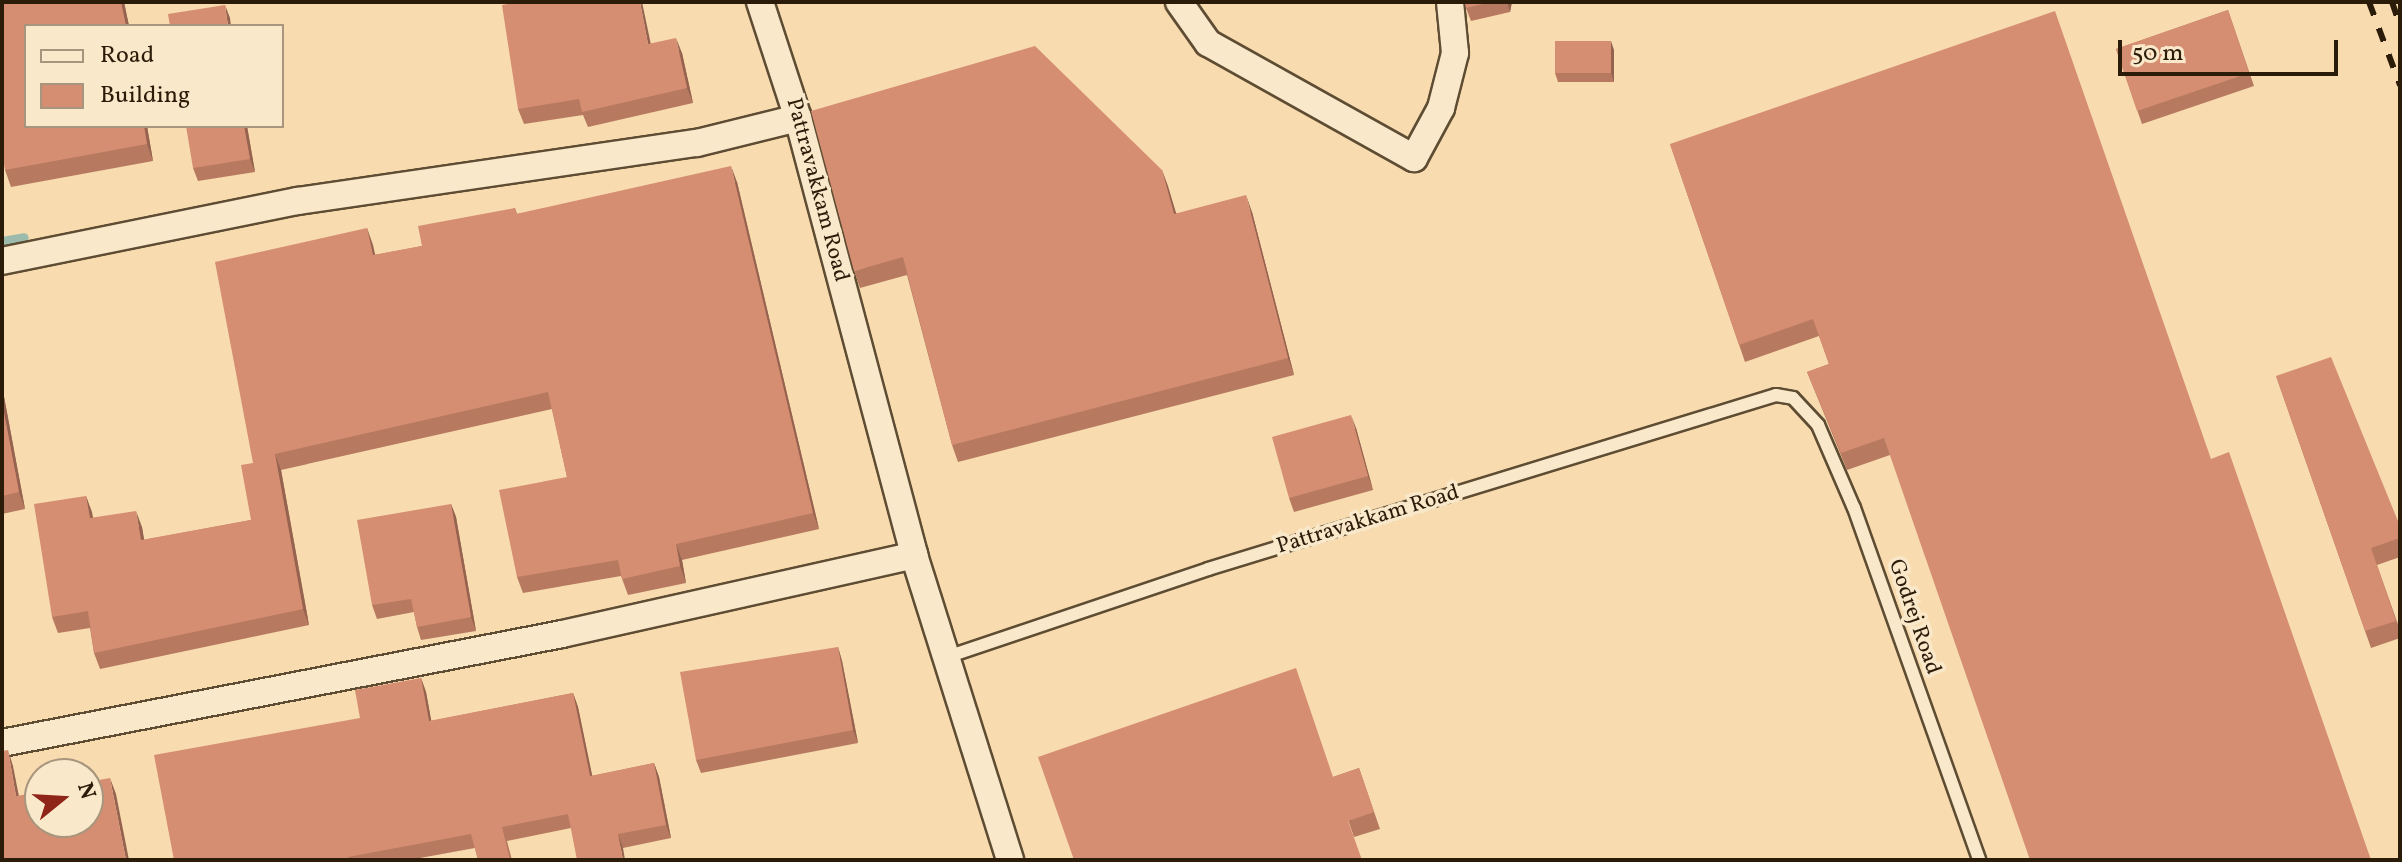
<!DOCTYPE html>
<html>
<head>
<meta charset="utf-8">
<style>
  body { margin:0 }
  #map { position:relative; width:2402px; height:862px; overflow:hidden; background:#f8dbae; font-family:Vollkorn,serif }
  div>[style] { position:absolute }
  .stream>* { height:9px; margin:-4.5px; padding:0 4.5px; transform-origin:4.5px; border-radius:4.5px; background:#9dbbac }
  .roads { filter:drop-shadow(2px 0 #5e4c33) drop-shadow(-2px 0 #5e4c33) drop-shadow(0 2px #5e4c33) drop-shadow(0 -2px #5e4c33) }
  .lane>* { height:12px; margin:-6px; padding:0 6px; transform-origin:6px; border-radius:6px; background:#fae8ca }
  .street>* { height:26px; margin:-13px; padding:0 13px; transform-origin:13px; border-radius:13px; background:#fae8ca }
  .rail>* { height:6px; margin-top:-3px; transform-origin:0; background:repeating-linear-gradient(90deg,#2b1c0a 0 14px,transparent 0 28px) }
  .wall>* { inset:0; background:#b77a61 }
  .shaded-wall>* { inset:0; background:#95634f }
  .building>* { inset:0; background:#d58e71 }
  span { translate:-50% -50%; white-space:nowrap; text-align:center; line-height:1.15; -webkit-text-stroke:7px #fae8ca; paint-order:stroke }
  .street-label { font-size:22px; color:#2b1c0a }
  .frame { position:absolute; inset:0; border:4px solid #2b1c0a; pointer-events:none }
  .legend { position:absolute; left:24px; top:24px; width:260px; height:104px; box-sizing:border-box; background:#fae8ca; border:2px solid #a7967d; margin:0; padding:10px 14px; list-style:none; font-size:24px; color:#2b1c0a }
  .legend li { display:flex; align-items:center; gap:16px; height:40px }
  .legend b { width:40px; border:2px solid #a7967d }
  .north { position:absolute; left:24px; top:758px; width:80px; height:80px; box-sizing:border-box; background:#fae8ca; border:2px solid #a7967d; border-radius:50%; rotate:72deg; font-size:22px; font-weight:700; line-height:32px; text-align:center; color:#2b1c0a }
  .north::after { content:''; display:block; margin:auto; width:28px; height:36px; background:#8f2418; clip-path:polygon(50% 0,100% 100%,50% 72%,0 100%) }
  .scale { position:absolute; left:2118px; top:40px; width:220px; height:36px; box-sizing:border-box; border:4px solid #2b1c0a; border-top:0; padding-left:10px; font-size:24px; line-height:28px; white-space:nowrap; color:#2b1c0a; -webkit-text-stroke:6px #fae8ca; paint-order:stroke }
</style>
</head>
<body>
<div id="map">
  <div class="stream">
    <i style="left:2px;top:241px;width:22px;rotate:-10deg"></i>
  </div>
  <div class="roads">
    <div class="lane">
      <i style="left:947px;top:657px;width:275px;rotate:-18.6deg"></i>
      <i style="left:1208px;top:569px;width:594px;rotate:-17.03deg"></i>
      <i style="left:1776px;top:395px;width:17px;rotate:10deg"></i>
      <i style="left:1793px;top:398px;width:37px;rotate:47deg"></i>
      <i style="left:1818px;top:425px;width:90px;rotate:66.6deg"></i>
      <i style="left:1854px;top:508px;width:374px;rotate:70.4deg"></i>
    </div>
    <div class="street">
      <i style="left:760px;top:2px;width:122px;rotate:71.9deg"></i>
      <i style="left:798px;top:118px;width:452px;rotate:75.1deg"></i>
      <i style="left:914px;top:555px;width:320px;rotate:72.5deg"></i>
      <i style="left:1179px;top:2px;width:50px;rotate:54.7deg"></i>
      <i style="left:1208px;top:43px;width:236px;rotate:29.2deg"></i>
      <i style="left:1414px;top:158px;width:57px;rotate:-61.6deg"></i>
      <i style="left:1441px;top:108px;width:57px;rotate:-75.7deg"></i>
      <i style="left:1455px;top:53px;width:51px;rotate:-95.6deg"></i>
      <i style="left:2px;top:261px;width:302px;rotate:-11.5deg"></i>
      <i style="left:298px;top:201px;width:403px;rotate:-8.3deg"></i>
      <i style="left:697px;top:143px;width:104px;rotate:-13.9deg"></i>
      <i style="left:2px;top:743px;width:571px;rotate:-11.01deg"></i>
      <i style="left:562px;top:634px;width:361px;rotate:-12.6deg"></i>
    </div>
  </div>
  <div class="rail">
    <i style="left:2369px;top:2px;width:89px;rotate:69.5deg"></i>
    <i style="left:2392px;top:2px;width:24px;rotate:71deg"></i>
  </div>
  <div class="wall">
    <i style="clip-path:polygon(2px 2px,124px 2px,129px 26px,26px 126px,147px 126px,153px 161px,11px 187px,5px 170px)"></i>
    <i style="clip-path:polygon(1465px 2px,1512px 2px,1510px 12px,1471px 21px,1466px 8px)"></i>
    <i style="clip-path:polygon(2228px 10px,2254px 86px,2142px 124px,2116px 49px)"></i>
    <i style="clip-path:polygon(651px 44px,682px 53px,693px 103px,588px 127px,583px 115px,524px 124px,518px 109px)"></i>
    <i style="clip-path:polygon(1614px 50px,1614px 82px,1558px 82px,1555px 73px)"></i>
    <i style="clip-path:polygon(247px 126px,255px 172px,198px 181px,193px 168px)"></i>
    <i style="clip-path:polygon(1670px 144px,2211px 459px,2371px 860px,1890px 455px,1847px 470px,1807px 372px,1829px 364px,1819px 336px,1745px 362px)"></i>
    <i style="clip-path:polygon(1162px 170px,1176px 213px,1252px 212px,1294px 375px,958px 462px,952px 445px,907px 275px,860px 288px,854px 271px)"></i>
    <i style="clip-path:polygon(737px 182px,819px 529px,682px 560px,686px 583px,628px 595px,621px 576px,523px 593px,517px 577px,567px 477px,552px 409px,281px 470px,309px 625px,100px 669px,94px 653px,90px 628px,58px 633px,52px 617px,86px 496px,93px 518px,142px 527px,144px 540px,251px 520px,253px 463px,367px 228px,375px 255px,422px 246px,515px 208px,517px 214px)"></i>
    <i style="clip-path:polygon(2276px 376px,2400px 526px,2400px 557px,2377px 565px,2400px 630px,2400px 638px,2371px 648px)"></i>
    <i style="clip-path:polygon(2px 386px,25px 509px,2px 514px)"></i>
    <i style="clip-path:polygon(1356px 428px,1373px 490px,1294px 512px,1289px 498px)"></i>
    <i style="clip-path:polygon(451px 504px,456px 517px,476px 631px,421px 640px,417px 627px,414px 612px,377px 619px,372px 605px)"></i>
    <i style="clip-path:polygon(838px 647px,842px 661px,858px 743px,701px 773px,696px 760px)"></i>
    <i style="clip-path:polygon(421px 678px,426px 692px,431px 721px,573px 693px,578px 707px,592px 776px,654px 763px,659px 777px,671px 838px,623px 848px,571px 828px,507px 841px,512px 860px,478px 860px,475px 848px,409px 860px,174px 860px,360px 718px)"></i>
    <i style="clip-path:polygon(1359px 768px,1380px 829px,1354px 837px,1333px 777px)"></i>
  </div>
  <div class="shaded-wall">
    <i style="clip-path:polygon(121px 2px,124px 2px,129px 26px,126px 26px)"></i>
    <i style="clip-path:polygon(640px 2px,642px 2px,654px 59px,648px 44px)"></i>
    <i style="clip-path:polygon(1507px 2px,1512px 2px,1510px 12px)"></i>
    <i style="clip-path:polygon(225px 5px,230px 18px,231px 26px,228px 26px)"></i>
    <i style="clip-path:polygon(676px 38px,682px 53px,693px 103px,687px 88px)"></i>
    <i style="clip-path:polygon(1611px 41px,1614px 50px,1614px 82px,1611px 73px)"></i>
    <i style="clip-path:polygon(144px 126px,147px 126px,153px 161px,147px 144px)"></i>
    <i style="clip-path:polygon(244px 126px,247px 126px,255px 172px,250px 159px)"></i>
    <i style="clip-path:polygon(731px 166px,737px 182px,819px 529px,813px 513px)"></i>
    <i style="clip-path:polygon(1162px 170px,1168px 186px,1181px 230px,1174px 214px)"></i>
    <i style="clip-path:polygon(1246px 195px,1252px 212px,1294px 375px,1288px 358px)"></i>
    <i style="clip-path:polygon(367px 228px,373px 245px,379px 272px,373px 255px)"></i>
    <i style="clip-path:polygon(2px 386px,25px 509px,19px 492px,2px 402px)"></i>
    <i style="clip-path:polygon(1351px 415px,1356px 428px,1373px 490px,1368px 476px)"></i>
    <i style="clip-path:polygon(275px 454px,281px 470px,309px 625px,303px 609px)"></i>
    <i style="clip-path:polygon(86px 496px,92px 512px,96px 535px,90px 518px)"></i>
    <i style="clip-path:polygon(451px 504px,456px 517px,476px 631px,471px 617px)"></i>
    <i style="clip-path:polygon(136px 511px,142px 527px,147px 557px,141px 540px)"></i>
    <i style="clip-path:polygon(676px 544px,682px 560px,686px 583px,680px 566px)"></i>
    <i style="clip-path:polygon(838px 647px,842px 661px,858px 743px,853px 730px)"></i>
    <i style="clip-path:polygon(421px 678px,426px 692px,434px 735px,429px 721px)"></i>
    <i style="clip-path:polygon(573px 693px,578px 707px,595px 789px,590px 776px)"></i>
    <i style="clip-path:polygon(8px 750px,13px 766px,22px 812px,16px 796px)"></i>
    <i style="clip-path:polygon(654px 763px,659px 777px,671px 838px,666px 825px)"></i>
    <i style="clip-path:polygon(110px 778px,116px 794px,129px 860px,126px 860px)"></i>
    <i style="clip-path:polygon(618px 834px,623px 848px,625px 860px,623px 860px)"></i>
  </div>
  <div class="building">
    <i style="clip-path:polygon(2px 2px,121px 2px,126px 26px,26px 26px,26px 126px,144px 126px,147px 144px,5px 170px,2px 152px)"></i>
    <i style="clip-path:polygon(520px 2px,640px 2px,648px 44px,676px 38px,687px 88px,582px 112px,579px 99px,518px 109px,502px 5px)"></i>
    <i style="clip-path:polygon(1465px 2px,1491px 2px,1466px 8px)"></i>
    <i style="clip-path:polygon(225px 5px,228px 26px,170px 26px,168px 14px)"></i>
    <i style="clip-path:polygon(2228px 10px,2249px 73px,2137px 111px,2116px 49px)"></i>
    <i style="clip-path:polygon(2055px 11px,2211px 459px,2229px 452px,2371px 860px,2030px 860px,1884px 438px,1841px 453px,1807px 372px,1829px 364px,1813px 319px,1739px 345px,1670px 144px)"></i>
    <i style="clip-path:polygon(1555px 41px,1611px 41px,1611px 73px,1555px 73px)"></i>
    <i style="clip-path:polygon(1035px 46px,1162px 170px,1174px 214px,1246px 195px,1288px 358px,952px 445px,903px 257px,854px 271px,811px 111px)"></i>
    <i style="clip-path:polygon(186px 126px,244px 126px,250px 159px,193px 168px)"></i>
    <i style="clip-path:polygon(731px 166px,813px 513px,676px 544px,680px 566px,622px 579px,618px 560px,517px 577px,499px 490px,567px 477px,548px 392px,275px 454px,303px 609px,94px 653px,88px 611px,52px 617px,34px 504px,86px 496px,90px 518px,136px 511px,141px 540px,251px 520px,241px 465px,253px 463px,215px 262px,367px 228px,373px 255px,422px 246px,418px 226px,515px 208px,516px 214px)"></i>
    <i style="clip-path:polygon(2331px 357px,2400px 526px,2400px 538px,2371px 548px,2396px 621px,2365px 631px,2276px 376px)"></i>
    <i style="clip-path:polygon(2px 402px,19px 492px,2px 496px)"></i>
    <i style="clip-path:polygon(1351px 415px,1368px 476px,1289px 498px,1272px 437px)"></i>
    <i style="clip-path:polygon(451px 504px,471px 617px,417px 627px,411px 599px,372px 605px,357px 520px)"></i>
    <i style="clip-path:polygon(838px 647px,853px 730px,696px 760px,680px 672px)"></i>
    <i style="clip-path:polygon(1296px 668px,1333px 777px,1359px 768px,1374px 812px,1348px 821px,1362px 860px,1074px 860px,1038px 757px)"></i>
    <i style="clip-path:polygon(421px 678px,429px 721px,573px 693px,590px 776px,654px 763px,666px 825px,618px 834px,623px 860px,577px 860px,568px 814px,502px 827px,510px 860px,478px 860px,471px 834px,348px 857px,348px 860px,174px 860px,154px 755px,360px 718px,355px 690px)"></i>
    <i style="clip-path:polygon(8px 750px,16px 796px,40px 792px,40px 822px,88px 822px,88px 782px,110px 778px,126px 860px,2px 860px,2px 751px)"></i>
  </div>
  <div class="street-label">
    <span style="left:817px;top:190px;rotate:75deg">Pattravakkam Road</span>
    <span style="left:1368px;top:520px;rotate:-17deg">Pattravakkam Road</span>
    <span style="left:1914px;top:617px;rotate:71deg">Godrej Road</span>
  </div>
  <div class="frame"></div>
  <ul class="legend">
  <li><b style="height:10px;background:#fae8ca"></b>Road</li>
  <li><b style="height:22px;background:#d58e71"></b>Building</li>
  </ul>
  <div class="north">N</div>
  <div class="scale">50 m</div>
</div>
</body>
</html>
